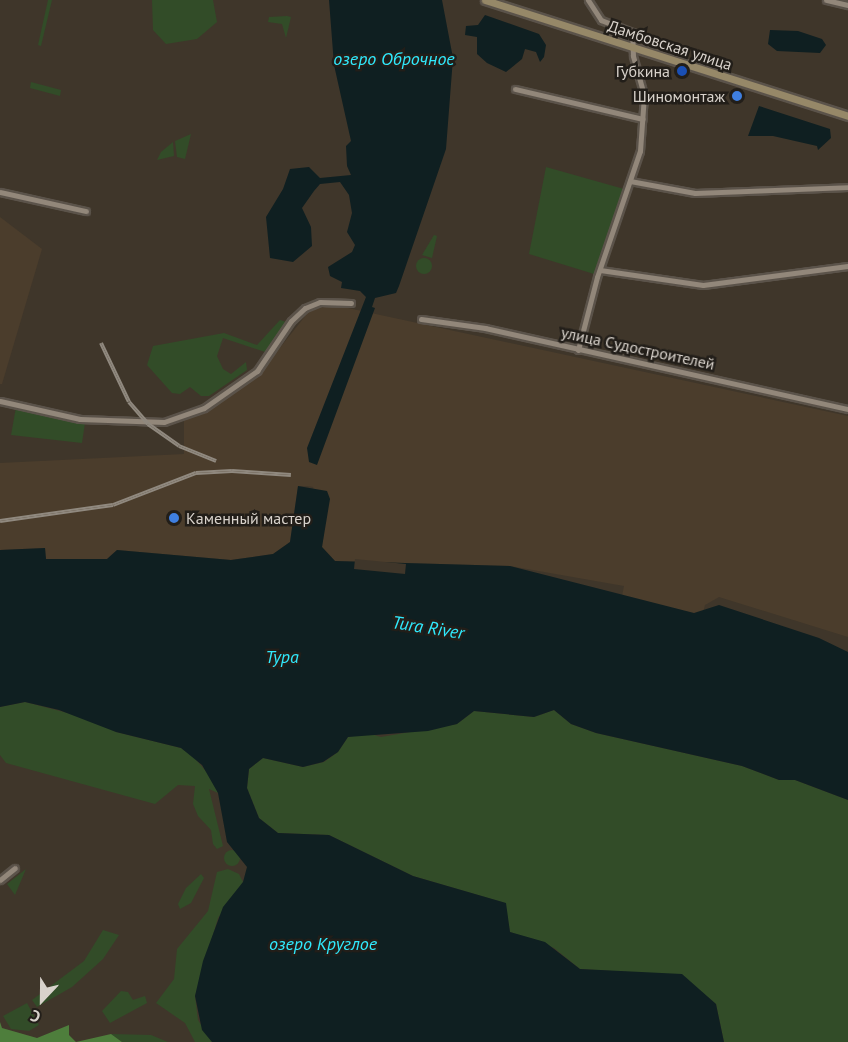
<!DOCTYPE html>
<html>
<head>
<meta charset="utf-8">
<style>
  body { margin:0 }
  #map { position:relative; width:848px; height:1042px; overflow:hidden; background:#3f362a; font-family:"PT Sans",sans-serif }
  div>[style] { position:absolute }
  .built>* { inset:0; background:#4b3d2c }
  .green>* { inset:0; background:#324c28 }
  .round { border-radius:50% }
  .forest>* { inset:0; background:#4e7e3c }
  .water>* { inset:0; background:#0f1f21 }
  .pier>* { inset:0; background:#3f362a }
  .roads { filter:drop-shadow(2px 0 #5b534a) drop-shadow(-2px 0 #5b534a) drop-shadow(0 2px #5b534a) drop-shadow(0 -2px #5b534a) }
  .minor>* { height:5px; margin:-2.5px; padding:0 2.5px; transform-origin:2.5px; border-radius:2.5px; background:#92877a }
  .secondary>* { height:7px; margin:-3.5px; padding:0 3.5px; transform-origin:3.5px; border-radius:3.5px; background:#968868 }
  .rail>* { height:4px; margin-top:-2px; transform-origin:0; background:repeating-linear-gradient(90deg,#221e19 0 4.5px,#90897f 0 9px); box-sizing:border-box; border-block:2px solid #90897f }
  .dots>* { width:16px; height:16px; translate:-50% -50%; box-sizing:border-box; border:3px solid #221e19; border-radius:50% }
  span { translate:-50% -50%; white-space:nowrap; text-align:center; line-height:1.15; -webkit-text-stroke:5px #221e19; paint-order:stroke }
  .street-label { font-size:16px; color:#d8d2cb }
  .poi-label { font-size:16px; color:#d8d2cb }
  .right { translate:-100% -50%; text-align:right }
  .left { translate:0 -50%; text-align:left }
  .water-label { font-size:18px; color:#30eafd; font-style:italic }
  .north { position:absolute; left:12px; top:970px; width:60px; height:60px; -webkit-text-stroke:4px #221e19; paint-order:stroke; rotate:202deg; font-size:16px; font-weight:700; line-height:24px; text-align:center; color:#d8d2cb }
  .north::after { content:''; display:block; margin:auto; width:21px; height:27px; background:#d8d2cb; clip-path:polygon(50% 0,100% 100%,50% 72%,0 100%) }
</style>
</head>
<body>
<div id="map">
  <div class="built">
    <i style="clip-path:polygon(0 217px,42px 249px,2px 384px,0 384px)"></i>
    <i style="clip-path:polygon(334px 305px,848px 416px,848px 637px,719px 597px,705px 605px,701px 620px,621px 601px,624px 586px,510px 566px,335px 561px,322px 547px,324px 533px,313px 487px,307px 486px,298px 486px,290px 542px,273px 554px,231px 560px,117px 550px,107px 559px,46px 559px,45px 548px,0 550px,0 463px,184px 454px,184px 421px,206px 411px,260px 373px,310px 310px)"></i>
  </div>
  <div class="green">
    <i style="clip-path:polygon(48px 0,52px 0,41px 46px,38px 45px)"></i>
    <i style="clip-path:polygon(152px 0,213px 0,217px 22px,197px 39px,166px 44px,153px 30px)"></i>
    <i style="clip-path:polygon(287px 16px,291px 17px,286px 38px,282px 24px,268px 22px,269px 17px)"></i>
    <i style="clip-path:polygon(31px 82px,61px 90px,60px 96px,30px 88px)"></i>
    <i style="clip-path:polygon(191px 134px,185px 159px,177px 157px,175px 141px)"></i>
    <i style="clip-path:polygon(173px 142px,174px 156px,157px 160px,161px 152px)"></i>
    <i style="clip-path:polygon(546px 167px,624px 189px,594px 274px,529px 254px)"></i>
    <i style="clip-path:polygon(434px 235px,437px 236px,432px 258px,422px 255px)"></i>
    <i class="round" style="left:416px;top:258px;width:16px;height:16px"></i>
    <i style="clip-path:polygon(280px 320px,286px 322px,284px 328px,265px 352px,223px 338px,217px 356px,223px 369px,231px 374px,246px 362px,247px 370px,209px 396px,201px 396px,190px 387px,180px 394px,172px 393px,147px 365px,153px 346px,224px 333px,257px 345px)"></i>
    <i style="clip-path:polygon(16px 407px,85px 423px,82px 443px,11px 435px)"></i>
    <i style="clip-path:polygon(25px 702px,91px 719px,116px 732px,181px 748px,192px 755px,210px 776px,218px 793px,209px 789px,223px 846px,217px 849px,213px 844px,211px 830px,198px 816px,193px 804px,195px 786px,178px 785px,155px 804px,6px 763px,0 755px,0 707px)"></i>
    <i style="clip-path:polygon(554px 710px,571px 724px,596px 733px,742px 766px,779px 780px,795px 780px,848px 800px,848px 1042px,724px 1042px,716px 1004px,700px 991px,643px 973px,580px 969px,554px 948px,510px 932px,505px 903px,413px 876px,329px 835px,278px 833px,259px 818px,247px 788px,249px 769px,263px 758px,303px 767px,324px 762px,338px 752px,348px 737px,367px 733px,381px 737px,457px 724px,474px 711px,534px 717px)"></i>
    <i class="round" style="left:224px;top:850px;width:16px;height:16px"></i>
    <i style="clip-path:polygon(26px 869px,15px 895px,7px 884px)"></i>
    <i style="clip-path:polygon(228px 869px,239px 874px,243px 882px,218px 918px,195px 996px,198px 1020px,212px 1042px,195px 1042px,185px 1023px,156px 1003px,174px 979px,177px 949px,208px 911px,217px 872px)"></i>
    <i style="clip-path:polygon(201px 874px,204px 878px,191px 903px,180px 909px,178px 904px,186px 888px)"></i>
    <i style="clip-path:polygon(103px 930px,119px 935px,103px 959px,72px 987px,37px 1007px,32px 1000px,84px 961px)"></i>
    <i style="clip-path:polygon(121px 991px,128px 992px,133px 1000px,145px 996px,147px 1003px,110px 1023px,102px 1011px)"></i>
    <i style="clip-path:polygon(27px 1003px,39px 1025px,29px 1031px,11px 1029px,3px 1016px)"></i>
    <i style="clip-path:polygon(111px 1034px,151px 1035px,168px 1042px,122px 1042px)"></i>
  </div>
  <div class="forest">
    <i style="clip-path:polygon(0 1022px,2px 1028px,37px 1038px,69px 1025px,69px 1035px,76px 1042px,111px 1034px,122px 1042px,0 1042px)"></i>
  </div>
  <div class="water">
    <i style="clip-path:polygon(329px 0,442px 0,453px 58px,446px 149px,399px 286px,396px 293px,375px 298px,372px 307px,375px 308px,317px 465px,309px 462px,307px 448px,366px 297px,360px 291px,341px 288px,342px 282px,330px 276px,328px 267px,352px 252px,355px 245px,347px 232px,352px 213px,349px 195px,340px 182px,320px 184px,314px 191px,302px 208px,311px 227px,312px 246px,293px 262px,270px 258px,266px 217px,283px 189px,290px 169px,309px 167px,320px 178px,351px 175px,347px 166px,346px 146px,351px 141px,334px 65px)"></i>
    <i style="clip-path:polygon(485px 15px,539px 34px,546px 45px,544px 57px,540px 62px,536px 52px,525px 49px,522px 59px,506px 72px,487px 63px,477px 54px,477px 37px,465px 35px,466px 26px,478px 25px)"></i>
    <i style="clip-path:polygon(770px 30px,798px 31px,822px 39px,826px 45px,820px 53px,777px 51px,768px 44px)"></i>
    <i style="clip-path:polygon(759px 106px,830px 129px,831px 138px,818px 150px,817px 146px,773px 136px,748px 136px)"></i>
    <i style="clip-path:polygon(298px 486px,327px 491px,330px 499px,322px 547px,335px 561px,510px 566px,694px 613px,719px 605px,819px 638px,848px 652px,848px 800px,795px 780px,779px 780px,742px 766px,596px 733px,571px 724px,554px 710px,534px 717px,474px 711px,457px 724px,428px 731px,348px 737px,338px 752px,323px 762px,303px 767px,263px 758px,249px 769px,247px 788px,259px 818px,278px 833px,329px 835px,413px 876px,506px 903px,510px 932px,545px 942px,580px 969px,682px 974px,716px 1004px,724px 1042px,212px 1042px,202px 1030px,195px 996px,203px 961px,223px 907px,243px 882px,247px 867px,227px 842px,218px 793px,202px 765px,181px 748px,116px 732px,59px 710px,25px 702px,0 707px,0 550px,45px 548px,46px 559px,107px 559px,117px 550px,231px 560px,273px 554px,290px 542px)"></i>
  </div>
  <div class="pier">
    <i style="clip-path:polygon(355px 559px,406px 564px,405px 574px,354px 569px)"></i>
  </div>
  <div class="roads">
    <div class="minor">
      <i style="left:826px;top:0;width:23px;rotate:13deg"></i>
      <i style="left:515px;top:89px;width:131px;rotate:13.2deg"></i>
      <i style="left:630px;top:181px;width:66px;rotate:10.5deg"></i>
      <i style="left:695px;top:193px;width:153px;rotate:-2.2deg"></i>
      <i style="left:0;top:192px;width:88px;rotate:12.5deg"></i>
      <i style="left:600px;top:270px;width:104px;rotate:8.3deg"></i>
      <i style="left:703px;top:285px;width:146px;rotate:-7.5deg"></i>
      <i style="left:421px;top:319px;width:65px;rotate:8deg"></i>
      <i style="left:485px;top:328px;width:372px;rotate:12.6deg"></i>
      <i style="left:578px;top:350px;width:75px;rotate:-75.4deg"></i>
      <i style="left:597px;top:277px;width:133px;rotate:-71.2deg"></i>
      <i style="left:640px;top:151px;width:56px;rotate:-85.9deg"></i>
      <i style="left:644px;top:95px;width:41px;rotate:-105.8deg"></i>
      <i style="left:633px;top:56px;width:24px;rotate:-92deg"></i>
      <i style="left:632px;top:32px;width:33px;rotate:-159deg"></i>
      <i style="left:601px;top:20px;width:24px;rotate:-123deg"></i>
      <i style="left:0;top:401px;width:82px;rotate:12.7deg"></i>
      <i style="left:80px;top:419px;width:84px;rotate:2deg"></i>
      <i style="left:164px;top:422px;width:42px;rotate:-19.3deg"></i>
      <i style="left:204px;top:408px;width:65px;rotate:-34.9deg"></i>
      <i style="left:257px;top:371px;width:60px;rotate:-55.8deg"></i>
      <i style="left:291px;top:321px;width:19px;rotate:-43deg"></i>
      <i style="left:305px;top:308px;width:16px;rotate:-22deg"></i>
      <i style="left:320px;top:302px;width:31px;rotate:2deg"></i>
      <i style="left:0;top:880px;width:19px;rotate:-39deg"></i>
    </div>
    <div class="secondary">
      <i style="left:485px;top:0;width:381px;rotate:17.7deg"></i>
    </div>
  </div>
  <div class="rail">
    <i style="left:101px;top:343px;width:65px;rotate:64.6deg"></i>
    <i style="left:129px;top:402px;width:29px;rotate:49deg"></i>
    <i style="left:148px;top:424px;width:38px;rotate:35deg"></i>
    <i style="left:179px;top:446px;width:40px;rotate:22deg"></i>
    <i style="left:0;top:521px;width:114px;rotate:-8.1deg"></i>
    <i style="left:113px;top:505px;width:89px;rotate:-21.1deg"></i>
    <i style="left:196px;top:473px;width:36px;rotate:-3deg"></i>
    <i style="left:232px;top:471px;width:59px;rotate:3.9deg"></i>
  </div>
  <div class="dots">
    <i style="left:682px;top:71px;background:#1a4fb4"></i>
    <i style="left:737px;top:96px;background:#3f7fe0"></i>
    <i style="left:174px;top:518px;background:#3f7fe0"></i>
  </div>
  <div class="street-label">
    <span style="left:670px;top:45px;rotate:18deg">Дамбовская улица</span>
    <span style="left:638px;top:348px;rotate:12deg">улица Судостроителей</span>
  </div>
  <div class="poi-label">
    <span class="right" style="left:670px;top:71px">Губкина</span>
    <span class="right" style="left:725px;top:96px">Шиномонтаж</span>
    <span class="left" style="left:186px;top:518px">Каменный мастер</span>
  </div>
  <div class="water-label">
    <span style="left:394px;top:59px">озеро Оброчное</span>
    <span style="left:428px;top:628px;rotate:9deg">Tura River</span>
    <span style="left:282px;top:657px">Тура</span>
    <span style="left:323px;top:944px">озеро Круглое</span>
  </div>
  <div class="north">С</div>
</div>
</body>
</html>
